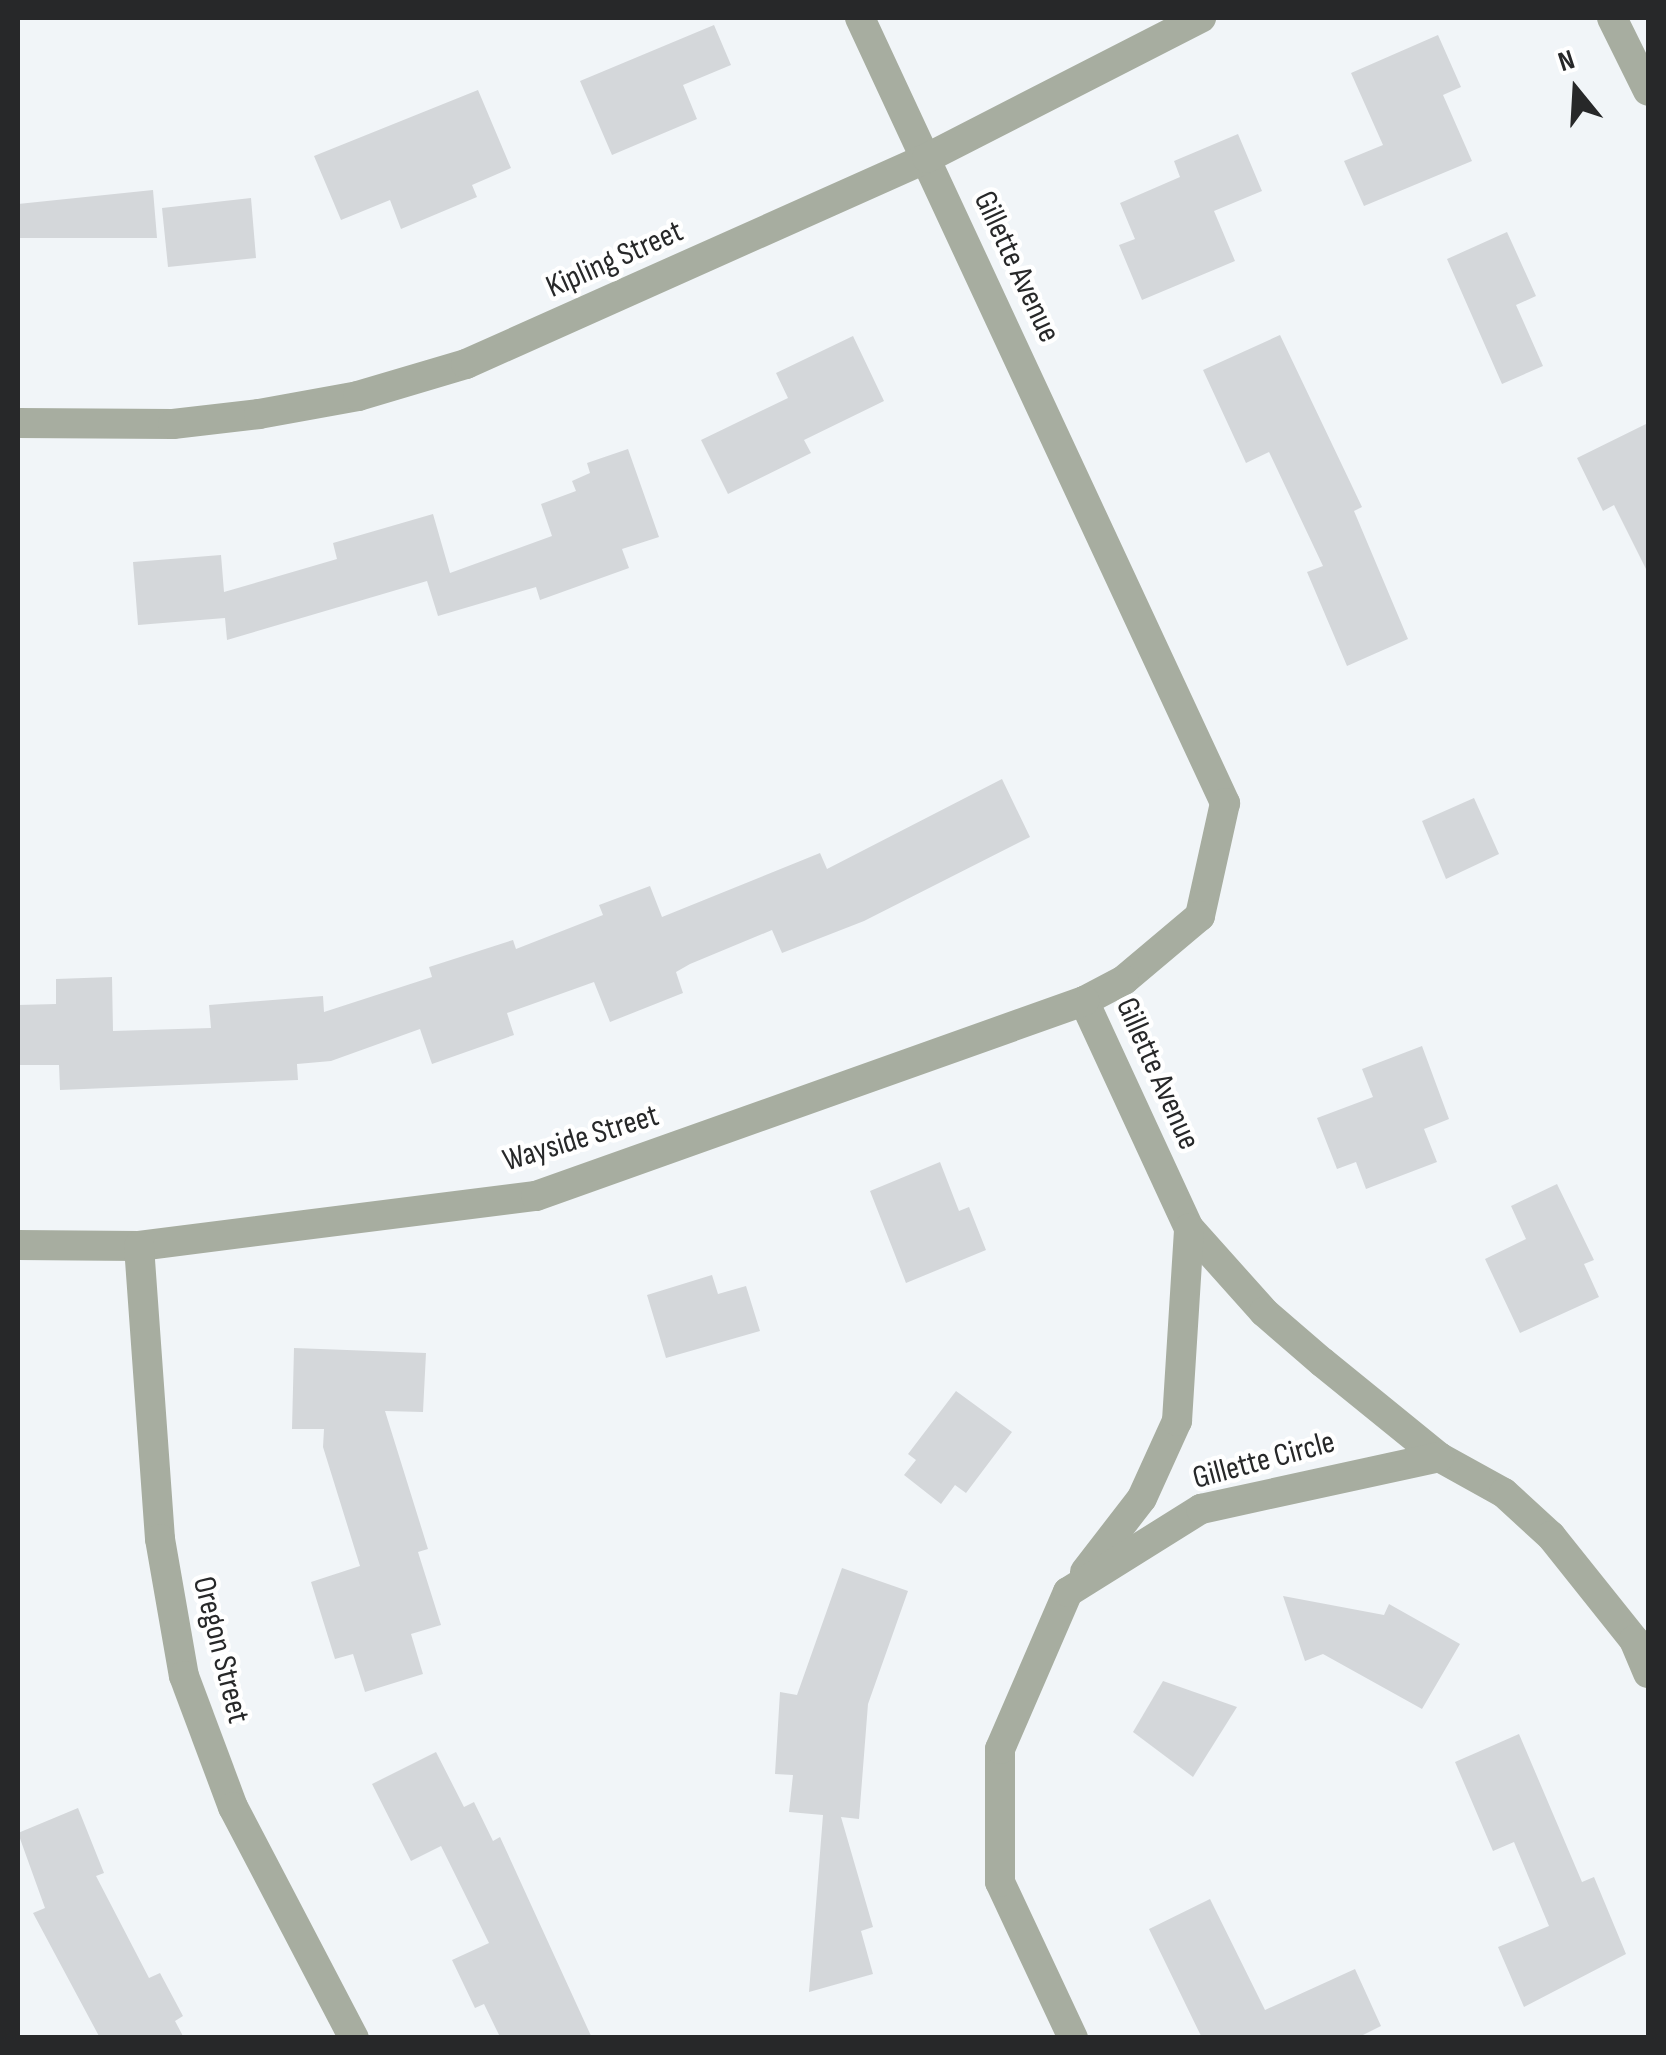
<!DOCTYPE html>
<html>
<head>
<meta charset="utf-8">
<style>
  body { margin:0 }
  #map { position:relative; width:1666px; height:2055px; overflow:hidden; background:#f1f5f8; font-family:"Sofia Sans Condensed",sans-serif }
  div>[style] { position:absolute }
  .building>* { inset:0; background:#d4d7da }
  .street>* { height:30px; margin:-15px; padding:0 15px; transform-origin:15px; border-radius:15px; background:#a7ada0 }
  span { translate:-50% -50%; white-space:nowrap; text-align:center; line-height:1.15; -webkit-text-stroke:9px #fff; paint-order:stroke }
  .street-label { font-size:32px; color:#272829 }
  .frame { position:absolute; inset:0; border:20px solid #272829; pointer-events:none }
  .north { position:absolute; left:1526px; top:40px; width:100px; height:100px; -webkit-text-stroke:8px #fff; paint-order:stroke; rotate:342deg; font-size:28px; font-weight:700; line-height:40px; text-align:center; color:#272829 }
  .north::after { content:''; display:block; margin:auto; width:35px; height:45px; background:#272829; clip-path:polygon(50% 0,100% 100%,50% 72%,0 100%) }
</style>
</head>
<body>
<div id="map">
  <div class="building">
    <i style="clip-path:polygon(714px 25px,731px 65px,683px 85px,697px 119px,612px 155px,580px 81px)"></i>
    <i style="clip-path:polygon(1438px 35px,1461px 87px,1443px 95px,1472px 161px,1364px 206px,1344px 161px,1383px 145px,1351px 73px)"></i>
    <i style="clip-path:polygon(478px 90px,511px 168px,472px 185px,477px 197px,401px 229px,390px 200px,341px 220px,314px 156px)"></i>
    <i style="clip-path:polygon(1238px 134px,1262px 191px,1214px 211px,1235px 261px,1142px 300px,1119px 245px,1135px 239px,1120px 203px,1180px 177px,1174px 161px)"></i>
    <i style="clip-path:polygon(153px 190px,157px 238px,18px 238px,18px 204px)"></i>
    <i style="clip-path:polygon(251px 198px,256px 258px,168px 267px,162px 208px)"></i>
    <i style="clip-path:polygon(1507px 232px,1536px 296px,1516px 305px,1543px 366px,1502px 384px,1447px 259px)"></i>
    <i style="clip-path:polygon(1280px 335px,1362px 507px,1354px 511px,1408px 639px,1347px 666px,1307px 572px,1323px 566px,1269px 452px,1246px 463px,1203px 370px)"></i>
    <i style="clip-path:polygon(853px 336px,884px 401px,804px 440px,811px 453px,728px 494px,701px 440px,788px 398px,776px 373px)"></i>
    <i style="clip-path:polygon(1648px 423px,1648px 573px,1614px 505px,1603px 511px,1577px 458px)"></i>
    <i style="clip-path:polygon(628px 449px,659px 537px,622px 549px,629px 568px,540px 600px,536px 587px,438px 616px,427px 581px,227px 640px,225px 618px,138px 625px,133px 562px,221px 555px,224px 592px,337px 559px,333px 543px,433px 514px,450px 573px,552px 536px,541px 504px,576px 491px,572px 481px,590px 473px,587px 463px)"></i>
    <i style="clip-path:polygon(1002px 779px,1030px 837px,864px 921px,782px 953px,772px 930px,690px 964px,676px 972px,683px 993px,610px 1022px,594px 982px,507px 1013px,514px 1035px,432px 1064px,420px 1029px,331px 1061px,297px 1064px,298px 1080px,60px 1090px,59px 1065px,20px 1065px,18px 1005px,56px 1004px,56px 979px,112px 977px,113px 1031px,211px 1028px,209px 1005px,323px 996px,324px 1012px,432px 977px,429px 967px,513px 940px,516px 949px,603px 915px,599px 905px,650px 886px,662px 917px,820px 853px,827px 869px)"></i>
    <i style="clip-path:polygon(1474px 798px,1499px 854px,1446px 879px,1422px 821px)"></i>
    <i style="clip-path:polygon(1422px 1046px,1449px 1119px,1424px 1129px,1437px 1162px,1366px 1189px,1356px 1162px,1337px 1169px,1317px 1118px,1373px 1097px,1362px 1069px)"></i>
    <i style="clip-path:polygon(940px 1162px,959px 1211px,969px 1207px,986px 1250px,906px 1283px,870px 1191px)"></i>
    <i style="clip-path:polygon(1557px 1184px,1594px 1260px,1584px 1264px,1599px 1297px,1520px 1333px,1485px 1259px,1526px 1239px,1511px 1206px)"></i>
    <i style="clip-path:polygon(712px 1275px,718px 1294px,746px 1286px,760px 1331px,666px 1358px,647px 1295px)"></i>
    <i style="clip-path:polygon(294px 1348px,426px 1353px,423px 1412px,385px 1411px,428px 1549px,418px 1552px,441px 1625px,411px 1634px,423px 1674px,365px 1692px,353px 1654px,335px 1659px,311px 1582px,360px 1566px,323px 1447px,324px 1429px,292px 1429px)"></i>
    <i style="clip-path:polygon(956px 1391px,1012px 1432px,966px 1493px,955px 1485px,941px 1504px,904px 1475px,916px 1460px,908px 1454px)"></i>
    <i style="clip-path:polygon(842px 1568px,908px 1591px,868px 1704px,859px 1819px,841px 1817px,873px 1927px,861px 1931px,873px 1974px,809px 1992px,823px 1815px,789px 1812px,793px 1775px,775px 1774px,780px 1692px,797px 1695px)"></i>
    <i style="clip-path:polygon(1283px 1596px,1384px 1615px,1389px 1604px,1460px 1644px,1422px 1709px,1323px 1654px,1305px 1661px)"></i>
    <i style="clip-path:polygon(1163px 1681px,1237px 1707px,1193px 1777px,1133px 1732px)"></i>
    <i style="clip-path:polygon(1519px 1734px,1582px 1882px,1594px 1877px,1626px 1954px,1524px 2007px,1498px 1947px,1549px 1926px,1514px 1842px,1493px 1851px,1455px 1762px)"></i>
    <i style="clip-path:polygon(436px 1752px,464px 1807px,474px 1802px,493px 1841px,500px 1837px,592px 2038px,500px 2037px,484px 2004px,475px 2008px,452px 1960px,489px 1943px,441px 1846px,411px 1861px,372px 1784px)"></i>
    <i style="clip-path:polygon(78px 1808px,104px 1873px,96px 1876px,149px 1978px,160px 1973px,183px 2016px,175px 2021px,184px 2038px,100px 2038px,33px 1913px,45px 1908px,18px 1833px)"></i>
    <i style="clip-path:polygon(1210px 1899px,1265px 2010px,1355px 1969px,1381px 2026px,1357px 2038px,1202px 2038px,1149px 1929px)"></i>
  </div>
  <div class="street">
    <i style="left:860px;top:18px;width:866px;rotate:65.06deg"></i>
    <i style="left:1225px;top:803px;width:116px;rotate:102.5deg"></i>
    <i style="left:1200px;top:916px;width:99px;rotate:139.9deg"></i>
    <i style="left:1124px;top:980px;width:45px;rotate:152.3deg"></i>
    <i style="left:1084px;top:1001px;width:250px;rotate:65.2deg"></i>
    <i style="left:1189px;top:1228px;width:113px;rotate:48.2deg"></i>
    <i style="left:1264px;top:1312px;width:77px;rotate:40.8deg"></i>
    <i style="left:1322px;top:1362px;width:151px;rotate:39.1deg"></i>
    <i style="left:1439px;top:1457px;width:74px;rotate:29deg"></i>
    <i style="left:1504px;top:1493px;width:64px;rotate:42.5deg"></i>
    <i style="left:1551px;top:1536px;width:133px;rotate:51.4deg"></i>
    <i style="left:1634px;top:1640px;width:36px;rotate:67deg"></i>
    <i style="left:1612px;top:18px;width:81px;rotate:63.7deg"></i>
    <i style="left:18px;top:423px;width:155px;rotate:0.4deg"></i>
    <i style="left:173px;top:424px;width:87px;rotate:-6.6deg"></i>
    <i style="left:259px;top:414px;width:101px;rotate:-10.3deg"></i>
    <i style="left:358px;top:396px;width:113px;rotate:-16.5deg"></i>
    <i style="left:466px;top:364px;width:505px;rotate:-24.08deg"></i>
    <i style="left:927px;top:158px;width:308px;rotate:-27.1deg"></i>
    <i style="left:18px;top:1245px;width:121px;rotate:0.5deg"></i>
    <i style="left:139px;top:1246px;width:400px;rotate:-7.2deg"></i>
    <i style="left:536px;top:1196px;width:582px;rotate:-19.59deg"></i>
    <i style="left:139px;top:1246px;width:294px;rotate:85.9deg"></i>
    <i style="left:160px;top:1539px;width:139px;rotate:80.1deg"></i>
    <i style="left:184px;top:1676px;width:140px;rotate:69.5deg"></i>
    <i style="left:233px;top:1807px;width:261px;rotate:62.4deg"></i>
    <i style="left:1085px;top:1572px;width:93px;rotate:-52.4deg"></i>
    <i style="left:1142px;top:1498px;width:85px;rotate:-65.6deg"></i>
    <i style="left:1177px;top:1421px;width:193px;rotate:-86.4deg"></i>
    <i style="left:1073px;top:2038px;width:172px;rotate:-115.1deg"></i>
    <i style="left:1000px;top:1882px;width:133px;rotate:-90deg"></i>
    <i style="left:1000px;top:1749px;width:171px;rotate:-66.6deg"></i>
    <i style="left:1068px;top:1592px;width:157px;rotate:-32deg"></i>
    <i style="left:1201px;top:1509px;width:244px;rotate:-12.3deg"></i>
  </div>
  <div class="street-label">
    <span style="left:615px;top:260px;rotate:-24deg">Kipling Street</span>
    <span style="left:1016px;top:267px;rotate:65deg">Gillette Avenue</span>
    <span style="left:1157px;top:1074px;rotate:66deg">Gillette Avenue</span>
    <span style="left:581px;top:1139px;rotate:-17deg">Wayside Street</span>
    <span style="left:1264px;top:1461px;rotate:-15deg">Gillette Circle</span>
    <span style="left:220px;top:1650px;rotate:76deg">Oregon Street</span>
  </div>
  <div class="frame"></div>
  <div class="north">N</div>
</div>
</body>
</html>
